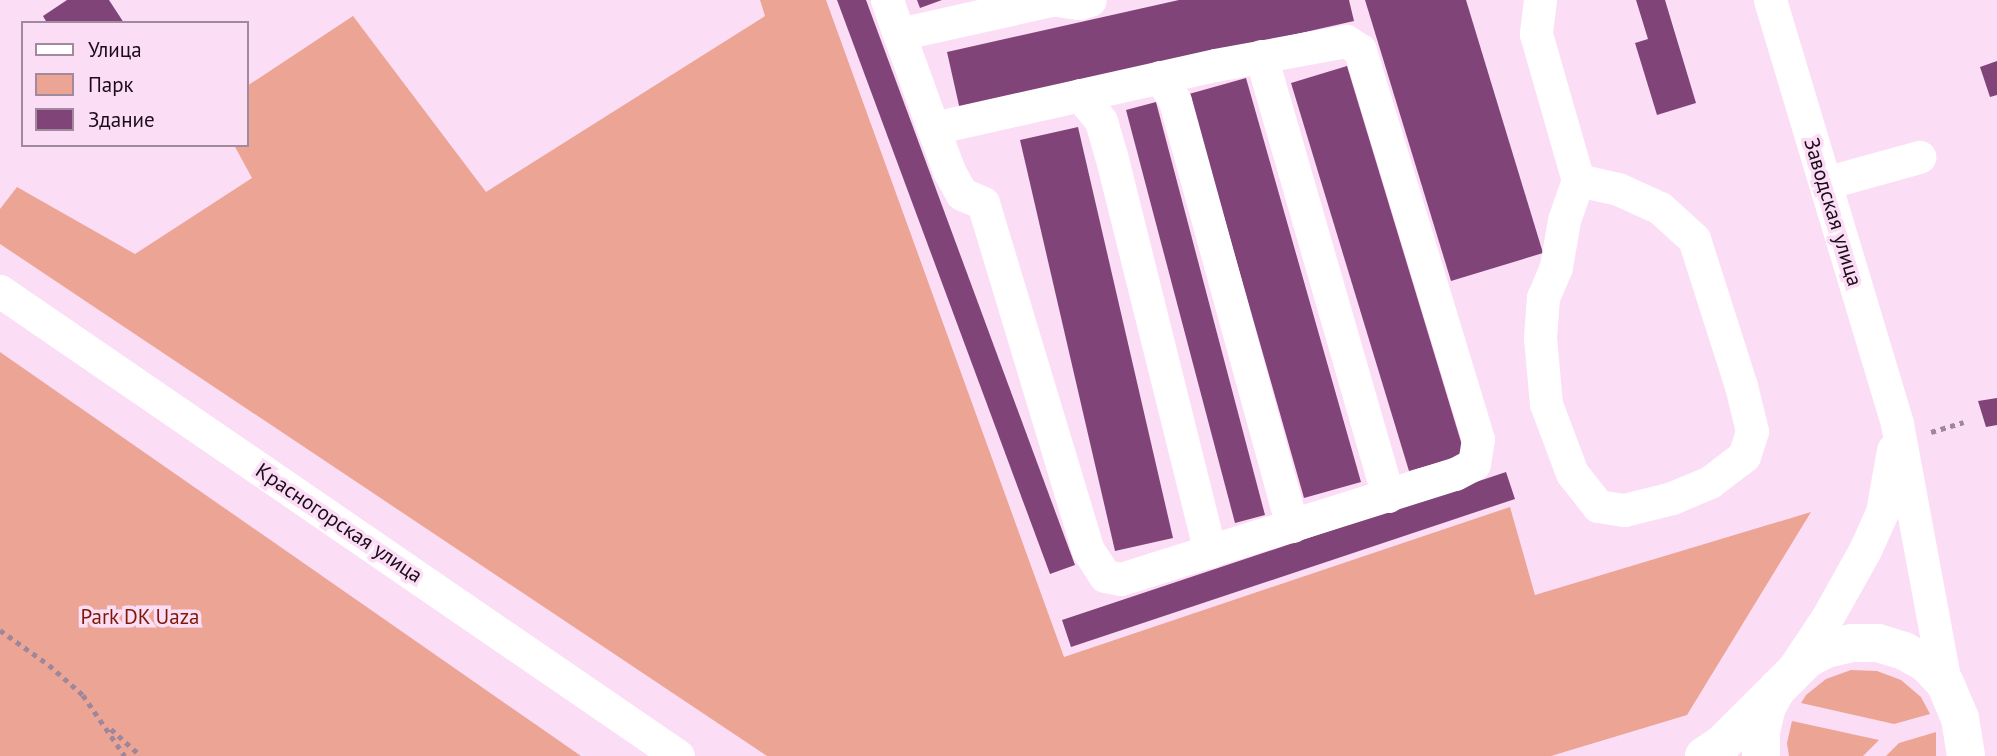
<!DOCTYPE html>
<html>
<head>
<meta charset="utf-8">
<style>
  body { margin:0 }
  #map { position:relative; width:1997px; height:756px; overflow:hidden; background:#fbdef6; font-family:"PT Sans",sans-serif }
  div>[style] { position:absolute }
  .green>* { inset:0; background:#eca495 }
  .building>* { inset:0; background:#814479 }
  .path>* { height:4.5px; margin-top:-2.25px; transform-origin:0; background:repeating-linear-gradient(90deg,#9f879b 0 5px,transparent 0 10px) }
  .minor>* { height:33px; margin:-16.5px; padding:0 16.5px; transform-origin:16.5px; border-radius:16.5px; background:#fff }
  .major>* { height:38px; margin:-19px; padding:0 19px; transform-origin:19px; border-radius:19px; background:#fff }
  span { translate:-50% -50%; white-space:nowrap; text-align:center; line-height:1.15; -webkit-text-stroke:7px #fbdef6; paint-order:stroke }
  .street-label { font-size:21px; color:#1c0c1a }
  .park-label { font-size:21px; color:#7f1806 }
  .legend { position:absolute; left:21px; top:21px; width:228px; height:126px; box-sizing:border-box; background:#fbdef6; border:2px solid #a28a9e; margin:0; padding:9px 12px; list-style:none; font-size:21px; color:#1c0c1a }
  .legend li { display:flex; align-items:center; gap:14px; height:35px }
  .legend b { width:35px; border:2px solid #a28a9e }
</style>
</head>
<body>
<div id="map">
  <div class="green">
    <i style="clip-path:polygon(760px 0,826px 0,1064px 657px,1510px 507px,1535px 595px,1811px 512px,1687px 715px,1551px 756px,767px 756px,0 244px,0 209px,17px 187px,135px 254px,252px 178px,234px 145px,247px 145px,247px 86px,353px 16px,486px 192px,765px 16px)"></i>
    <i style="clip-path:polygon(0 352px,581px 756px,0 756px)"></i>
    <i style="clip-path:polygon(1851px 670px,1877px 671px,1901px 680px,1921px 697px,1930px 714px,1894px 724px,1801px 703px,1806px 695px,1826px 679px)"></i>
    <i style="clip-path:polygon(1792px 721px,1879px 740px,1863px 756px,1789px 756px,1787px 743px)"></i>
    <i style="clip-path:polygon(1936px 732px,1936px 756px,1886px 756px,1899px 743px)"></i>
  </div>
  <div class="building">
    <i style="clip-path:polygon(67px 0,109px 0,124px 23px,47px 23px,43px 16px)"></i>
    <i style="clip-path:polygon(837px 0,866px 0,1075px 565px,1050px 574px)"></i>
    <i style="clip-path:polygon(917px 0,942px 0,920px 8px)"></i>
    <i style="clip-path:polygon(1179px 0,1349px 0,1354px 21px,960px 110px,947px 52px)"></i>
    <i style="clip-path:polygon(1365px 0,1466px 0,1543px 253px,1451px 281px)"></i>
    <i style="clip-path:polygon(1636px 0,1665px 0,1696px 103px,1657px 115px,1635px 43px,1648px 39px)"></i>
    <i style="clip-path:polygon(1997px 61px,1997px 95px,1990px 97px,1980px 67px)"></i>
    <i style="clip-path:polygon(1347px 66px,1465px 455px,1409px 471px,1291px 83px)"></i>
    <i style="clip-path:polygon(1246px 78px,1361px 482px,1304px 498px,1189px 94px)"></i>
    <i style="clip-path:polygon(1156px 102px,1265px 515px,1235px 523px,1126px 110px)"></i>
    <i style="clip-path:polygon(1078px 127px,1173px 538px,1115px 551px,1020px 140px)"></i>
    <i style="clip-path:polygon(1997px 398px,1997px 425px,1986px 427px,1978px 401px)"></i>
    <i style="clip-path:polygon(1506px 472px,1515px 499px,1071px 647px,1062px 620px)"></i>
  </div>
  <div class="path">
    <i style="left:1931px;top:432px;width:34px;rotate:-17deg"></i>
    <i style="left:0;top:630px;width:60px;rotate:35.5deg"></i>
    <i style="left:49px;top:665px;width:45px;rotate:41.4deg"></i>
    <i style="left:83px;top:695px;width:74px;rotate:55.5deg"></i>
    <i style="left:111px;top:729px;width:40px;rotate:42deg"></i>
  </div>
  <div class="minor">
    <i style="left:887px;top:0;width:36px;rotate:71deg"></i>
    <i style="left:899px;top:34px;width:100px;rotate:70.1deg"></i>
    <i style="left:933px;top:128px;width:46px;rotate:69.6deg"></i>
    <i style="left:949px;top:171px;width:26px;rotate:61deg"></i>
    <i style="left:962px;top:194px;width:23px;rotate:23deg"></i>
    <i style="left:983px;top:203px;width:363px;rotate:73.2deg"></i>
    <i style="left:1088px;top:550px;width:31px;rotate:57deg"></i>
    <i style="left:1105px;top:576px;width:16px;rotate:11deg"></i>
    <i style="left:1121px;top:579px;width:350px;rotate:-17.5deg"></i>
    <i style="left:1455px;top:474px;width:21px;rotate:-28deg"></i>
    <i style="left:1474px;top:464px;width:25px;rotate:-81deg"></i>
    <i style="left:1478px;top:439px;width:407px;rotate:-106.9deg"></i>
    <i style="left:1360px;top:50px;width:17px;rotate:-147deg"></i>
    <i style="left:1346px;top:41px;width:133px;rotate:169.6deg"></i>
    <i style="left:1215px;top:65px;width:289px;rotate:167.4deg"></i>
    <i style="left:1057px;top:0;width:22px;rotate:8deg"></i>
    <i style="left:1079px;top:3px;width:11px;rotate:-15deg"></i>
    <i style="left:1540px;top:0;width:34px;rotate:97deg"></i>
    <i style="left:1536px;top:34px;width:152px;rotate:74deg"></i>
    <i style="left:1578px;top:180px;width:42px;rotate:109.3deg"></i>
    <i style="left:1564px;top:220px;width:48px;rotate:99.7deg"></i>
    <i style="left:1556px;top:267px;width:33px;rotate:113deg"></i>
    <i style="left:1543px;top:297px;width:41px;rotate:94.2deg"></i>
    <i style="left:1540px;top:338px;width:66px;rotate:84.8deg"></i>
    <i style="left:1546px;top:404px;width:74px;rotate:69.4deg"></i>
    <i style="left:1572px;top:473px;width:42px;rotate:51.8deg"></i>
    <i style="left:1598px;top:506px;width:26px;rotate:9deg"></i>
    <i style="left:1624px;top:510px;width:49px;rotate:-14deg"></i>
    <i style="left:1672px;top:498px;width:41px;rotate:-22.8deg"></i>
    <i style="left:1710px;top:482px;width:43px;rotate:-37.4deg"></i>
    <i style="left:1744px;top:456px;width:26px;rotate:-72deg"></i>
    <i style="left:1752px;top:431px;width:46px;rotate:-103.7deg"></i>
    <i style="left:1741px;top:386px;width:154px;rotate:-107.7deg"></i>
    <i style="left:1694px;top:239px;width:46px;rotate:-137.6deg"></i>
    <i style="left:1660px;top:208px;width:46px;rotate:-155.7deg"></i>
    <i style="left:1618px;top:189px;width:41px;rotate:-167.3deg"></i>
    <i style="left:1770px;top:0;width:443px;rotate:73.3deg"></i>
    <i style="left:1897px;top:424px;width:263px;rotate:79.5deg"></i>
    <i style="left:899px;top:34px;width:156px;rotate:-12.6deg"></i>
    <i style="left:1261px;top:56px;width:458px;rotate:73.9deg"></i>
    <i style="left:1160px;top:77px;width:28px;rotate:58deg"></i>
    <i style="left:1175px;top:101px;width:441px;rotate:74.6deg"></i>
    <i style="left:1080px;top:95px;width:33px;rotate:51deg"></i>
    <i style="left:1101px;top:121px;width:35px;rotate:74deg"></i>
    <i style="left:1111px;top:155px;width:409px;rotate:76deg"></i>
    <i style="left:1825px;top:183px;width:98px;rotate:-15.5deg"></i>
    <i style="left:0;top:291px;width:822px;rotate:34.44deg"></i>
    <i style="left:1793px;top:669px;width:61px;rotate:-56.3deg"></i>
    <i style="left:1827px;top:618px;width:78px;rotate:-60.8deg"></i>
    <i style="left:1865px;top:550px;width:42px;rotate:-65.9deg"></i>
    <i style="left:1882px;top:512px;width:63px;rotate:-79.9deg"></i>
  </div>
  <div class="major">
    <i style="left:1704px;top:756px;width:23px;rotate:-34deg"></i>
    <i style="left:1723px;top:743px;width:68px;rotate:-45deg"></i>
    <i style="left:1761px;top:756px;width:24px;rotate:-90deg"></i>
    <i style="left:1761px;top:732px;width:26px;rotate:-77deg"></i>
    <i style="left:1767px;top:707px;width:21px;rotate:-61deg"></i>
    <i style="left:1777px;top:689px;width:42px;rotate:-45deg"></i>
    <i style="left:1807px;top:659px;width:21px;rotate:-28deg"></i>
    <i style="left:1826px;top:649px;width:27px;rotate:-13deg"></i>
    <i style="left:1852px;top:643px;width:26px"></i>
    <i style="left:1878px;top:643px;width:27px;rotate:17deg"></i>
    <i style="left:1904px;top:651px;width:26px;rotate:29deg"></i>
    <i style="left:1927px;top:664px;width:26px;rotate:47deg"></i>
    <i style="left:1945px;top:683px;width:38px;rotate:67deg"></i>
    <i style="left:1960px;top:718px;width:38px;rotate:81deg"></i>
  </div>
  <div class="street-label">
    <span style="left:1833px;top:212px;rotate:73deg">Заводская улица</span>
    <span style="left:339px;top:523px;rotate:34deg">Красногорская улица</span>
  </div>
  <div class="park-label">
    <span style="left:140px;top:617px">Park DK Uaza</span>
  </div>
  <ul class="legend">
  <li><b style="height:9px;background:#fff"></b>Улица</li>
  <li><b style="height:19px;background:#eca495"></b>Парк</li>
  <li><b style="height:19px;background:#814479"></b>Здание</li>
  </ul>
</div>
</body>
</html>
